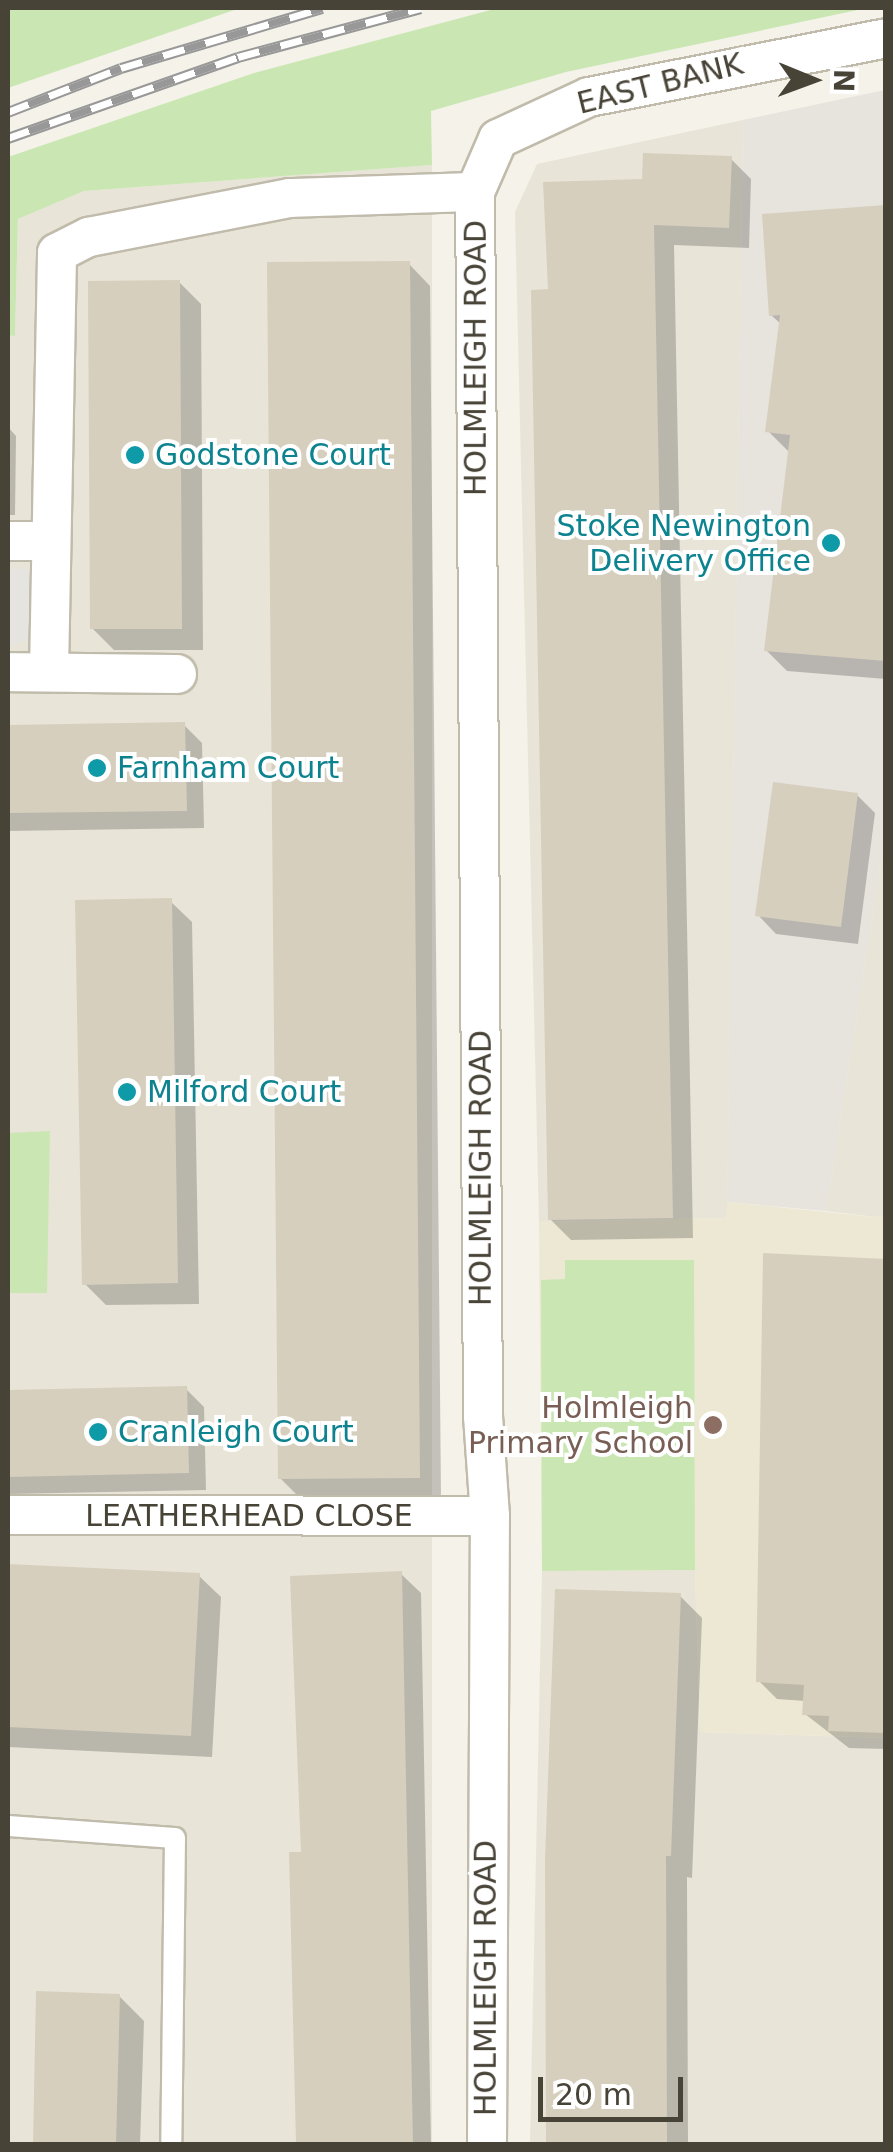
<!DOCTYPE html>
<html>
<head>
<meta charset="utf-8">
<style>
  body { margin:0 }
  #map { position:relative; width:893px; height:2152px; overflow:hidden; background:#f4f2e9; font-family:"DejaVu Sans",sans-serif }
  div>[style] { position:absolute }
  .residential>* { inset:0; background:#e8e4d7 }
  .industrial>* { inset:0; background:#e7e3dd }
  .education>* { inset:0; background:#ede8d3 }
  .green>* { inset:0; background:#cae7b3 }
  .parking>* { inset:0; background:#e6e4e0 }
  .shadow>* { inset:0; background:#0003 }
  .building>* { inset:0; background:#d6cfbe }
  .roads { filter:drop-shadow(2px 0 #c0bbab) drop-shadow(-2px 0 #c0bbab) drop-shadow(0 2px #c0bbab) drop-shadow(0 -2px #c0bbab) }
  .lane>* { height:20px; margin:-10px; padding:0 10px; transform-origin:10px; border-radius:10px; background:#fff }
  .street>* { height:38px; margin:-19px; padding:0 19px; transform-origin:19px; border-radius:19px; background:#fff }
  .rail>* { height:11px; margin-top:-5.5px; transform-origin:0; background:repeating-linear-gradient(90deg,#fff 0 22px,#989898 0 44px); box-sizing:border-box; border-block:2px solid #989898 }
  .dots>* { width:28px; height:28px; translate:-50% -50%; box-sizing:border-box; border:5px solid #fff; border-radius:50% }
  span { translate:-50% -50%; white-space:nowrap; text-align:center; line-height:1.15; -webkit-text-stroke:8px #fff; paint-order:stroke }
  .street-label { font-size:30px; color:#484337 }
  .culture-label { font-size:30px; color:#0d838f }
  .left { translate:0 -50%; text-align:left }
  .right { translate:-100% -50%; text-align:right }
  .education-label { font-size:30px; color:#785e54 }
  .frame { position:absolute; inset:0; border:10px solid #484337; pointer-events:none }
  .north { position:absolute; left:763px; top:30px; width:100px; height:100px; -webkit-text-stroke:8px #fff; paint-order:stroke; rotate:91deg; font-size:28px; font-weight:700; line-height:40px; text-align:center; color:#484337 }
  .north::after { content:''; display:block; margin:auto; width:35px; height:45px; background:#484337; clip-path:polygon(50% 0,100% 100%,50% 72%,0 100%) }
  .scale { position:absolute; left:538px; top:2077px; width:145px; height:45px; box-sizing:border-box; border:5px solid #484337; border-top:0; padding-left:12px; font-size:30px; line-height:35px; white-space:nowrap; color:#484337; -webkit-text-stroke:8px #fff; paint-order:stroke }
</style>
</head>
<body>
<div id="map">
  <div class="residential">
    <i style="clip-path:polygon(743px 120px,727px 1218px,539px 1222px,515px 212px,537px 164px)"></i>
    <i style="clip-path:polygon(432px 165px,432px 2144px,8px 2144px,8px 335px,15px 335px,18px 219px,84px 191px)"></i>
    <i style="clip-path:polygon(885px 836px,885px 1218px,826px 1211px)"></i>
    <i style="clip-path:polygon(695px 1570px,700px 1732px,885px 1738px,885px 2144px,530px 2144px,542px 1571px)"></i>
  </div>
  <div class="industrial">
    <i style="clip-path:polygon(885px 90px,885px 836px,826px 1211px,727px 1202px,743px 120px)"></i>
  </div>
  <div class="education">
    <i style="clip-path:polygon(727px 1202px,885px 1218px,885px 1738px,700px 1732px,695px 1570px,542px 1571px,539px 1222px,726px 1218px)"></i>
  </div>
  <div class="green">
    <i style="clip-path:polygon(8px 8px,240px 8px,8px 88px)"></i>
    <i style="clip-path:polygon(498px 8px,867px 8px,566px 72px,431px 111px,432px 165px,84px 191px,18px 219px,15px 336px,8px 335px,8px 157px,254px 73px)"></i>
    <i style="clip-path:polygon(50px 1131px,47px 1293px,8px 1293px,8px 1133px)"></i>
    <i style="clip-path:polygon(565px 1260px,694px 1260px,695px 1570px,542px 1571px,541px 1280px,565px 1279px)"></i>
  </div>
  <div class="parking">
    <i style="clip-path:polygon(8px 569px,36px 569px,32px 638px,8px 647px)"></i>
  </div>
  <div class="shadow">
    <i style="clip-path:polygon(730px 158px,751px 179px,749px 248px,674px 245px,693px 1238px,571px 1240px,550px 1219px,550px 292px,645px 181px)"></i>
    <i style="clip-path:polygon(886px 207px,886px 679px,787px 671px,766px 650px,789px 452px,768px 431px,782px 325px,771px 315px)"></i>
    <i style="clip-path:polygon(409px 264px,430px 286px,441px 1499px,302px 1500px,280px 1478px)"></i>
    <i style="clip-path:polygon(179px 282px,201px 304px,203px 650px,114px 650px,92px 628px)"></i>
    <i style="clip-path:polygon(8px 427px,16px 436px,15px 515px,8px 515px)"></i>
    <i style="clip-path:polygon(184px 725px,202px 743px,204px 828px,8px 831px,8px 727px)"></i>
    <i style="clip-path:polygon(857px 795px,875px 813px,858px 944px,776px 934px,758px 915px)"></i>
    <i style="clip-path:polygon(170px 901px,192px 922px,199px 1304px,106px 1305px,85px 1284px)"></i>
    <i style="clip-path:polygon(886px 1261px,886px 1749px,849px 1748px,805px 1714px,805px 1701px,777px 1699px,759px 1681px)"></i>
    <i style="clip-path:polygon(186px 1389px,204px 1407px,206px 1490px,8px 1494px,8px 1393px)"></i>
    <i style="clip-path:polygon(8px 1566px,199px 1576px,221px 1597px,212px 1757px,8px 1747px)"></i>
    <i style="clip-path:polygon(401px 1574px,421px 1593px,431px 2144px,299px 2144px,291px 1855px,304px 1854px)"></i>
    <i style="clip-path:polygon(680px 1596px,702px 1618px,692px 1878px,687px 1877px,688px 2144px,549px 2144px,548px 1860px)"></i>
    <i style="clip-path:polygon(39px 1994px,119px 1996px,144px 2021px,140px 2144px,35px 2144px)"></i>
  </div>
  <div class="building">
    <i style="clip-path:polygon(643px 153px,732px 156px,729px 228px,654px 225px,673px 1218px,548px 1220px,531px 290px,548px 289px,543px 182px,642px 179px)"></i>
    <i style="clip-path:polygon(886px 205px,886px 661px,764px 651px,790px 435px,765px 432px,780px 315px,769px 316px,762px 214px)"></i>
    <i style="clip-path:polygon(410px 261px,420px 1478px,278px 1479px,267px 262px)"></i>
    <i style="clip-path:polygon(180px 280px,182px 629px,90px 629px,88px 281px)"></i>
    <i style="clip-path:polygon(185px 722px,187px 811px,8px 813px,8px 725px)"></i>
    <i style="clip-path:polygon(773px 782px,858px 793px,841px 927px,755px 916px)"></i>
    <i style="clip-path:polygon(172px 898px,178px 1283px,82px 1285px,75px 900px)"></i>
    <i style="clip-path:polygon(763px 1253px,886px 1259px,886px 1733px,828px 1731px,829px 1716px,802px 1715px,804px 1685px,756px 1682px)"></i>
    <i style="clip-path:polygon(187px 1386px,189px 1473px,8px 1477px,8px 1390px)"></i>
    <i style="clip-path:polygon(8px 1564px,200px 1573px,191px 1736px,8px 1727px)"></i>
    <i style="clip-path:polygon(402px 1571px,413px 2144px,296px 2144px,289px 1852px,301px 1852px,290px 1576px)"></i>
    <i style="clip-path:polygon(555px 1589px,681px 1593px,671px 1856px,666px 1856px,667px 2144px,546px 2144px,545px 1860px)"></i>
    <i style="clip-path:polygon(36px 1991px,120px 1994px,116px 2144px,33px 2144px)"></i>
  </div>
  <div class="roads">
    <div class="lane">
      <i style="left:8px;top:1826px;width:167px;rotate:4.1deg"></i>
      <i style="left:175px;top:1838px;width:306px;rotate:90.7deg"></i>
    </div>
    <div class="street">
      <i style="left:8px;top:541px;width:41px"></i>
      <i style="left:8px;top:672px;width:169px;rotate:0.7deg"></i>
      <i style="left:49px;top:672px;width:419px;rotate:-88.9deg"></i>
      <i style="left:57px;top:253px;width:36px;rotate:-27deg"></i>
      <i style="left:89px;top:237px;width:205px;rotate:-11deg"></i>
      <i style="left:290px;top:198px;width:185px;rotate:-1.9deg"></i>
      <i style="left:8px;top:1515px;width:482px;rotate:0.1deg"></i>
      <i style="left:487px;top:2144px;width:628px;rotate:-89.73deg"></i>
      <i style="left:490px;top:1516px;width:100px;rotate:-94deg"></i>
      <i style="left:483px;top:1416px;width:1224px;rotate:-90.37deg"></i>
      <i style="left:475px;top:192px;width:58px;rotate:-66.5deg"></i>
      <i style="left:498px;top:139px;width:100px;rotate:-24.8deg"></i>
      <i style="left:589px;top:97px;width:303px;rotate:-11.2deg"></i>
    </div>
  </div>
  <div class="rail">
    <i style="left:8px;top:112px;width:121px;rotate:-21.3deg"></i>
    <i style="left:121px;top:68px;width:210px;rotate:-16.6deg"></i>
    <i style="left:8px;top:138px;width:244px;rotate:-19.4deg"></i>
    <i style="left:238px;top:57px;width:189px;rotate:-15deg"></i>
  </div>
  <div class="dots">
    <i style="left:135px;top:455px;background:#0f9aa8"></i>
    <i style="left:831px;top:543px;background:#0f9aa8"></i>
    <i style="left:97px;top:768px;background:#0f9aa8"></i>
    <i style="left:127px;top:1092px;background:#0f9aa8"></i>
    <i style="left:713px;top:1425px;background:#8d6e63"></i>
    <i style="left:98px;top:1432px;background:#0f9aa8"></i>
  </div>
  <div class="street-label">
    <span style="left:660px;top:84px;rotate:-14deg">EAST BANK</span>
    <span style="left:476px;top:358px;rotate:-90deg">HOLMLEIGH ROAD</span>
    <span style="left:481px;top:1168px;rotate:-90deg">HOLMLEIGH ROAD</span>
    <span style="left:249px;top:1516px">LEATHERHEAD CLOSE</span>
    <span style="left:486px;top:1978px;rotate:-90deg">HOLMLEIGH ROAD</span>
  </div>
  <div class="culture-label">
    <span class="left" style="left:155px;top:455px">Godstone Court</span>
    <span class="right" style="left:811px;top:543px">Stoke Newington<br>Delivery Office</span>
    <span class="left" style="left:117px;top:768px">Farnham Court</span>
    <span class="left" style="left:147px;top:1092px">Milford Court</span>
    <span class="left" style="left:118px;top:1432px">Cranleigh Court</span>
  </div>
  <div class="education-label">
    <span class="right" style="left:693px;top:1425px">Holmleigh<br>Primary School</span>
  </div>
  <div class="frame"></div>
  <div class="north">N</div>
  <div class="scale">20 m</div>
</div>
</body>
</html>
